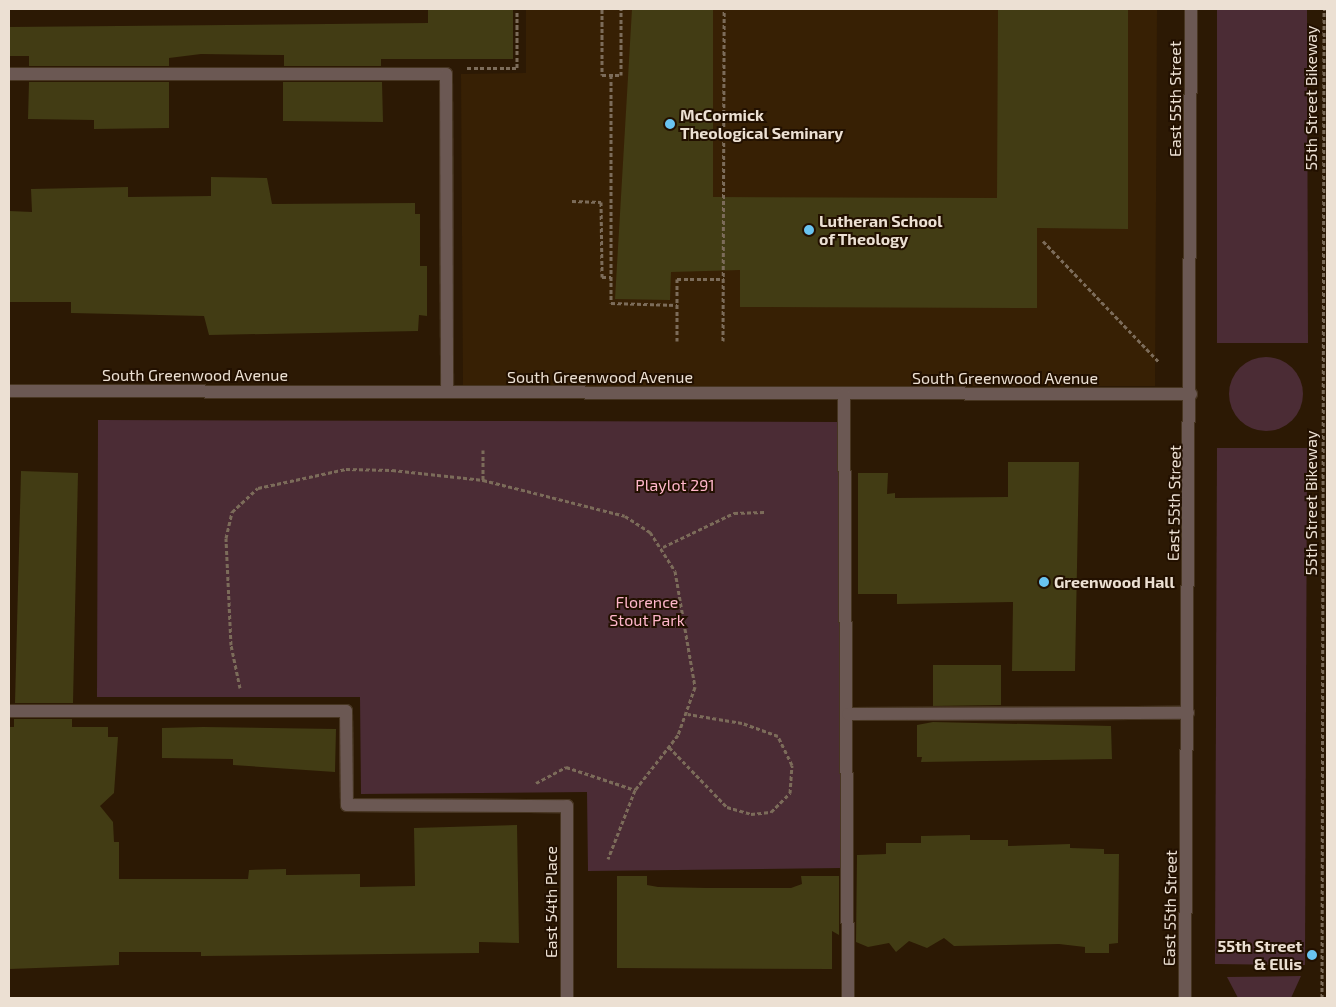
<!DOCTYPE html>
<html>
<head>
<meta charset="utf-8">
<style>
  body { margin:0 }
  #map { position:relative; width:1336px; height:1007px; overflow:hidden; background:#2c1904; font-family:"Exo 2",sans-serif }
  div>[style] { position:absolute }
  .built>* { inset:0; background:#372004 }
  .green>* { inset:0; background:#4b2c35 }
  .round { border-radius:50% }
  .building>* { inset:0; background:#423c14 }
  .path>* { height:3px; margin-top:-1.5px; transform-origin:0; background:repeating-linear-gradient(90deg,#7c6c5a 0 4px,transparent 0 6.5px) }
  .roads { filter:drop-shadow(1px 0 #473521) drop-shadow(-1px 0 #473521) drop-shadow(0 1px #473521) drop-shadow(0 -1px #473521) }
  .minor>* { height:12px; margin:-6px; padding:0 6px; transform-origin:6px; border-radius:6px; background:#6b5853 }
  .dots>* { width:14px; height:14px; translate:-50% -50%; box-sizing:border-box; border:2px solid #221000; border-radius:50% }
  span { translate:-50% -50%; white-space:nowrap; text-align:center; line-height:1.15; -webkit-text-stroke:4px #221000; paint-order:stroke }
  .street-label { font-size:16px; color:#ece0d3 }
  .poi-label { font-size:16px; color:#ece0d3; font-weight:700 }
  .left { translate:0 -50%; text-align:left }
  .right { translate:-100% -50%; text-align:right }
  .park-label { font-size:16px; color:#ffb6ca }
  .frame { position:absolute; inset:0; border:10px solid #ece0d3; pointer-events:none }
</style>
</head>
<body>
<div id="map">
  <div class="built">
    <i style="clip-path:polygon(526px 9px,1157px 9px,1155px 386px,463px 386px,461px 74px,526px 73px)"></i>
  </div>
  <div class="green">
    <i style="clip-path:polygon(1217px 9px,1307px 9px,1308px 343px,1217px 343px)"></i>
    <i class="round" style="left:1229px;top:357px;width:74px;height:74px"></i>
    <i style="clip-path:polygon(98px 420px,840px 422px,841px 868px,588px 871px,587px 792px,361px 794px,360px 697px,97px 697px)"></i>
    <i style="clip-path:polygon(1217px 448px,1307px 448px,1305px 965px,1215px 964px)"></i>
    <i style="clip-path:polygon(1301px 976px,1291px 998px,1238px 998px,1227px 977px)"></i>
  </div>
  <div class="building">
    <i style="clip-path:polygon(428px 9px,513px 9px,513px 59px,381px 59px,381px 66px,284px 66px,284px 55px,201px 54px,169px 58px,169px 66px,29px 66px,29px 56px,9px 56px,9px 27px,428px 23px)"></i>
    <i style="clip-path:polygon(632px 9px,713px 9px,713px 197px,997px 198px,998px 9px,1128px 9px,1128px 229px,1037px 228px,1037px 308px,740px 307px,740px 270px,671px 272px,670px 300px,615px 299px)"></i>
    <i style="clip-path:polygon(29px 82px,169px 82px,169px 128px,94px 129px,94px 120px,28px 119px)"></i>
    <i style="clip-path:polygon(283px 82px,382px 82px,383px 122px,283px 121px)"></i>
    <i style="clip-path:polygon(211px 177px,267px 178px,272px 204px,415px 203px,415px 214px,420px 214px,420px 266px,427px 266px,427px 316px,419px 315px,418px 331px,209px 335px,204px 316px,71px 313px,71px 302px,9px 302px,9px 211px,32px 212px,31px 189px,128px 187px,128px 197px,211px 196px)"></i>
    <i style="clip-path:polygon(1008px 462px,1079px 462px,1075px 671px,1012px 671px,1013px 602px,897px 604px,897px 594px,858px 594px,858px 473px,888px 473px,887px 494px,895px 493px,895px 498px,1008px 497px)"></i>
    <i style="clip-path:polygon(21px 471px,78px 473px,73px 703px,15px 703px)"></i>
    <i style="clip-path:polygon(933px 665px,1001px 665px,1001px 705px,933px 706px)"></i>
    <i style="clip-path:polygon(14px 719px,72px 719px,72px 727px,108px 727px,108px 737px,118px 737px,114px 793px,100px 806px,113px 822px,114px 842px,119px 842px,119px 879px,248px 879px,249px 870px,286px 869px,286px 875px,360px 874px,360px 887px,415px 886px,414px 828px,517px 825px,519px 943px,479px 942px,479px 953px,201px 956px,201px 952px,119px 952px,119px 965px,9px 969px,9px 727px,14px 727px)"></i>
    <i style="clip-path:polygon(933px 722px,1111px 726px,1112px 759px,921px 762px,922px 757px,917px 757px,917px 725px)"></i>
    <i style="clip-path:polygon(203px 727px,336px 729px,335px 772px,233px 765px,233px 759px,162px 758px,162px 728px)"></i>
    <i style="clip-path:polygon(970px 835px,970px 840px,1008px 840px,1008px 846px,1070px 844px,1070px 848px,1104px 849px,1104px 854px,1119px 854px,1118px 943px,1109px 944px,1109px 953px,1085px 953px,1085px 947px,1059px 944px,954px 946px,944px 938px,927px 948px,909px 941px,896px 952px,889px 943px,868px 947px,856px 942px,857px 855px,886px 854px,886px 843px,921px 843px,921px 836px)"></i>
    <i style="clip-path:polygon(617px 876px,647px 876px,647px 885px,658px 887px,707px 888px,791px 888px,802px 884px,801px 876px,839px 876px,839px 935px,832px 931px,832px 969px,617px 968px)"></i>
  </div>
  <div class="path">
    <i style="left:602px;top:9px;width:66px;rotate:90deg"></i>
    <i style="left:602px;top:75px;width:19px"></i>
    <i style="left:621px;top:75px;width:66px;rotate:-90deg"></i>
    <i style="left:467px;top:68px;width:50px"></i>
    <i style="left:517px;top:68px;width:59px;rotate:-90deg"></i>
    <i style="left:611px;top:75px;width:228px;rotate:90deg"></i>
    <i style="left:611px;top:303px;width:66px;rotate:1.7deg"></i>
    <i style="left:572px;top:201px;width:29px;rotate:2deg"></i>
    <i style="left:601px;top:202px;width:75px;rotate:89.2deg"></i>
    <i style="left:602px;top:277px;width:9px"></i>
    <i style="left:1043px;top:241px;width:168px;rotate:46.2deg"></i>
    <i style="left:677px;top:341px;width:62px;rotate:-90deg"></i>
    <i style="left:677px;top:279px;width:47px"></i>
    <i style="left:723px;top:341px;width:332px;rotate:-89.8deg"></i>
    <i style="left:483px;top:450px;width:30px;rotate:90deg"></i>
    <i style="left:663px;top:547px;width:79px;rotate:-25.6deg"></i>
    <i style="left:734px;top:513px;width:32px;rotate:-2deg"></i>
    <i style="left:240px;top:688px;width:44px;rotate:-101.8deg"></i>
    <i style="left:231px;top:645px;width:107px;rotate:-92.7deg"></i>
    <i style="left:226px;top:538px;width:27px;rotate:-77deg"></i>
    <i style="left:232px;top:512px;width:35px;rotate:-43deg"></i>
    <i style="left:258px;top:488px;width:90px;rotate:-12.2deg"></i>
    <i style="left:346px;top:469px;width:46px;rotate:1.2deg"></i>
    <i style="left:392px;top:470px;width:92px;rotate:6.3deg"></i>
    <i style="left:483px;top:480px;width:146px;rotate:14.2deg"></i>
    <i style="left:625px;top:516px;width:30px;rotate:33deg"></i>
    <i style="left:650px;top:532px;width:46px;rotate:57.3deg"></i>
    <i style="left:675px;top:571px;width:118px;rotate:80.2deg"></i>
    <i style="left:695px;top:687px;width:51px;rotate:109.5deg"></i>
    <i style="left:678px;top:735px;width:70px;rotate:128deg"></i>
    <i style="left:635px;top:790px;width:74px;rotate:111.4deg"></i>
    <i style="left:669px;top:747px;width:83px;rotate:46deg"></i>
    <i style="left:727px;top:807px;width:25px;rotate:16deg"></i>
    <i style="left:751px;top:814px;width:20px;rotate:-6deg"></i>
    <i style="left:771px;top:812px;width:27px;rotate:-45deg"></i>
    <i style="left:790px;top:793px;width:28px;rotate:-86deg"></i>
    <i style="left:792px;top:765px;width:32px;rotate:-116deg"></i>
    <i style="left:778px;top:736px;width:38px;rotate:-160deg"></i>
    <i style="left:742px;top:723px;width:55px;rotate:-170.5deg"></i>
    <i style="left:536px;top:783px;width:34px;rotate:-28deg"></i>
    <i style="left:566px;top:767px;width:73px;rotate:18.4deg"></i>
    <i style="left:1322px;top:998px;width:989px;rotate:-89.88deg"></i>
  </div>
  <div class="roads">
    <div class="minor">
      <i style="left:9px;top:74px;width:437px"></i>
      <i style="left:446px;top:74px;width:318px;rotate:89.8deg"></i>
      <i style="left:9px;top:391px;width:1182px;rotate:0.15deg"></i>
      <i style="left:844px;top:394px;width:604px;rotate:89.62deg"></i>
      <i style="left:9px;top:711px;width:337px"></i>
      <i style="left:346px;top:711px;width:94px;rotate:89.4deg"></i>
      <i style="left:347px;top:805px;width:220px;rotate:0.3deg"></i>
      <i style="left:567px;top:806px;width:192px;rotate:90deg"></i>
      <i style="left:848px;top:714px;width:340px;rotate:-0.2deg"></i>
      <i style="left:1185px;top:998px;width:989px;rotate:-89.65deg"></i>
    </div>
  </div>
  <div class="dots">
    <i style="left:670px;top:124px;background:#69c4f1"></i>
    <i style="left:809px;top:230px;background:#69c4f1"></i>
    <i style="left:1044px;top:582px;background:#69c4f1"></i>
    <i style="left:1312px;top:955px;background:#69c4f1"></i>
  </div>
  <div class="street-label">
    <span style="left:1311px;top:98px;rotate:-90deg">55th Street Bikeway</span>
    <span style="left:1175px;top:99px;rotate:-90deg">East 55th Street</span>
    <span style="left:195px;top:375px">South Greenwood Avenue</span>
    <span style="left:600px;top:377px">South Greenwood Avenue</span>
    <span style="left:1005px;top:378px">South Greenwood Avenue</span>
    <span style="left:1174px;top:503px;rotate:-89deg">East 55th Street</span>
    <span style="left:1311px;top:503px;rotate:-90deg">55th Street Bikeway</span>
    <span style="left:551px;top:902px;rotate:-90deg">East 54th Place</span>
    <span style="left:1170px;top:908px;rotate:-89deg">East 55th Street</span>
  </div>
  <div class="poi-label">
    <span class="left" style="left:680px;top:124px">McCormick<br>Theological Seminary</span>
    <span class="left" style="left:819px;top:230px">Lutheran School<br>of Theology</span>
    <span class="left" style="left:1054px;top:582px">Greenwood Hall</span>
    <span class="right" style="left:1302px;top:955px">55th Street<br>&amp; Ellis</span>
  </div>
  <div class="park-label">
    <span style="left:675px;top:485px">Playlot 291</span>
    <span style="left:647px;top:611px">Florence<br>Stout Park</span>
  </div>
  <div class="frame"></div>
</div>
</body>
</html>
